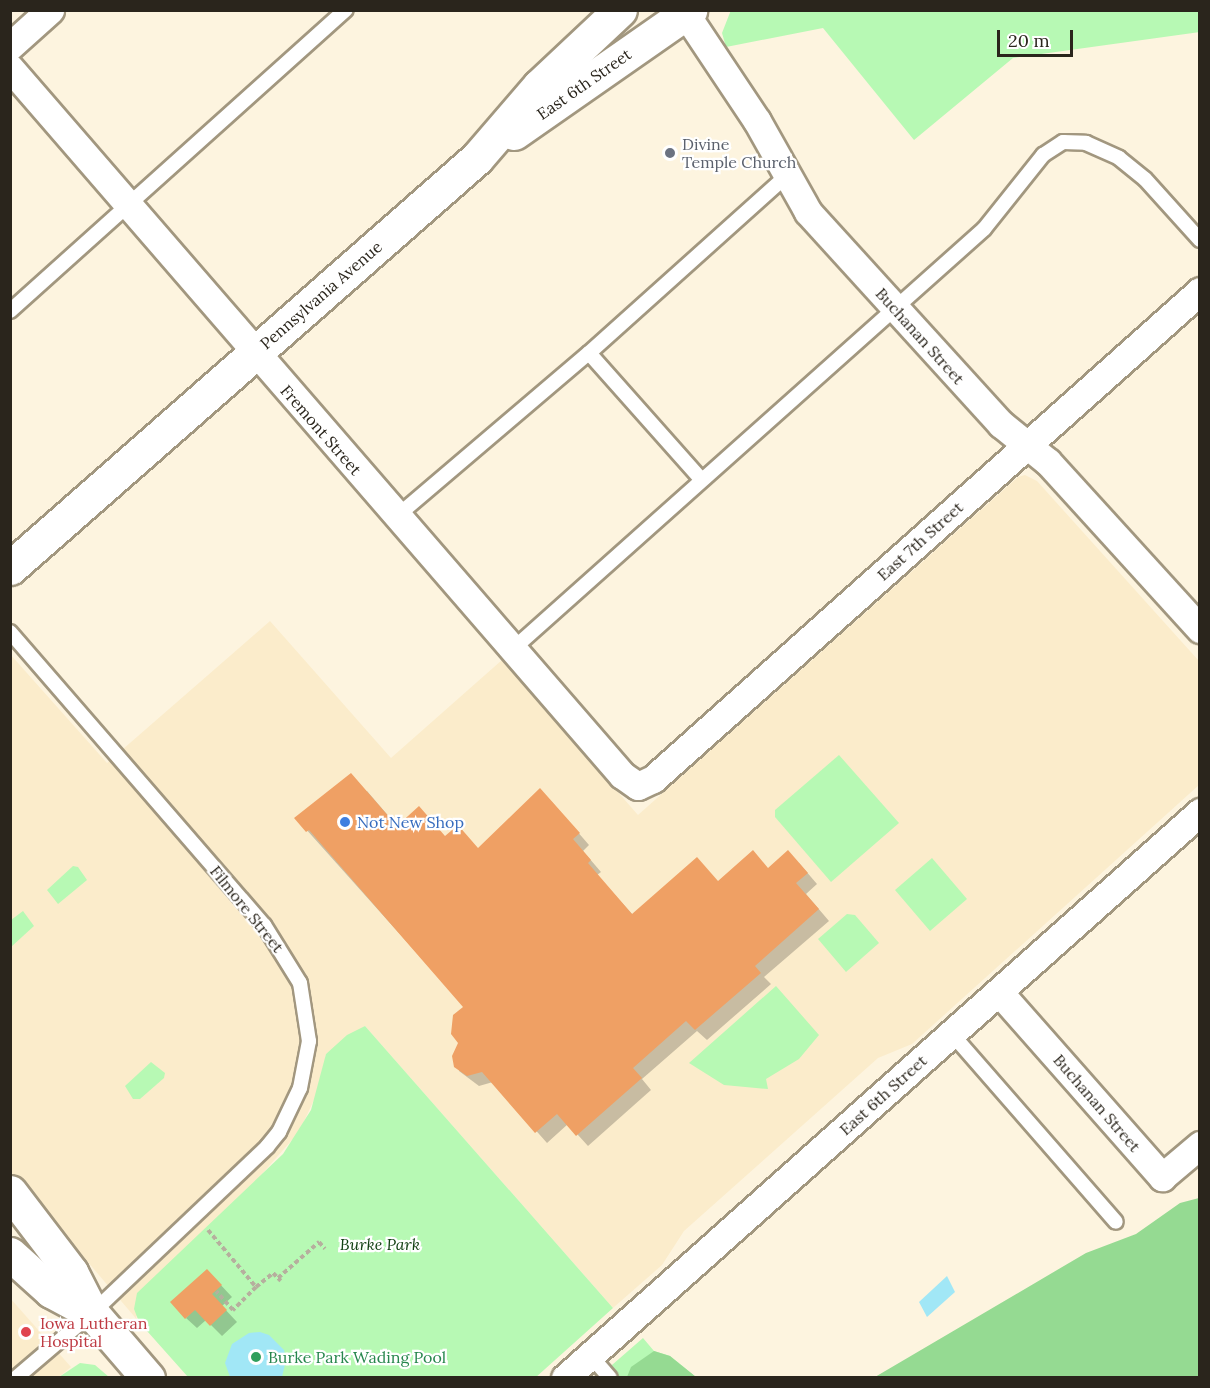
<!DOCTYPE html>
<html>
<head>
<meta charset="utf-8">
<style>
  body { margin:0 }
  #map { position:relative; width:1210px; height:1388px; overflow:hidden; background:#fdf4df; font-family:Lora,serif }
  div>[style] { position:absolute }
  .built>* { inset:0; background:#fbeccb }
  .green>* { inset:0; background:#b7f9b4 }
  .forest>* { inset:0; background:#95da92 }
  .water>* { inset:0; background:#a1e7f6 }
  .shadow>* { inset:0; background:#0003 }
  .building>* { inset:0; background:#efa064 }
  .path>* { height:4px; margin-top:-2px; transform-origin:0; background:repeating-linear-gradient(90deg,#b6af9e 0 4.5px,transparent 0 7.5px) }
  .roads { filter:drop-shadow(2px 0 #a2977f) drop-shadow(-2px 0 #a2977f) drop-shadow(0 2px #a2977f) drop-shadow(0 -2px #a2977f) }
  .lane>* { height:14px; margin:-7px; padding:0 7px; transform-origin:7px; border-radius:7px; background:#fff }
  .street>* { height:27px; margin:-13.5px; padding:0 13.5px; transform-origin:13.5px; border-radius:13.5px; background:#fff }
  .secondary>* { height:33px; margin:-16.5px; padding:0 16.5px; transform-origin:16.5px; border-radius:16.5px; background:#fff }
  .dots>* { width:16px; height:16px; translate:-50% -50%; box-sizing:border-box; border:3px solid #fff; border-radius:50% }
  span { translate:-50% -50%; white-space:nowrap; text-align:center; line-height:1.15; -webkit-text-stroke:4.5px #fff; paint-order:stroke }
  .street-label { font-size:16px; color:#2a251c }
  .worship-label { font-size:16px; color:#5b616d }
  .left { translate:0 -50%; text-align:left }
  .shop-label { font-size:16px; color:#366cbe }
  .park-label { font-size:16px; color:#124113; font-style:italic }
  .health-label { font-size:16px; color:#be3a42 }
  .leisure-label { font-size:16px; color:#27864d }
  .frame { position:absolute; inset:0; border:12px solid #2a251c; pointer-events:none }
  .scale { position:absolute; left:997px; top:30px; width:76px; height:27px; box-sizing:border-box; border:3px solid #2a251c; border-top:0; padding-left:8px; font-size:18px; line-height:21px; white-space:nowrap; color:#2a251c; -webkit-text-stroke:4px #fff; paint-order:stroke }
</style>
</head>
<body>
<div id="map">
  <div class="built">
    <i style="clip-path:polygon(1025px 475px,1037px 481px,1199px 661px,1199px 785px,912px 1044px,878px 1058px,684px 1231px,662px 1265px,613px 1308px,365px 1026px,326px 1054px,320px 1087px,299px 1132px,136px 1317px,139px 1322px,11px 1172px,10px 654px,107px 763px,270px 621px,391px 758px,502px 660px,638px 815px,1018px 477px)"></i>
    <i style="clip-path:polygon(10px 1298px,71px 1367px,59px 1377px,11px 1377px)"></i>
  </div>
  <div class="green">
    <i style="clip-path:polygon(731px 10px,1199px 10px,1200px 32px,1013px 58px,914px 140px,823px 28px,726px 47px,722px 33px)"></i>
    <i style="clip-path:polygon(839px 755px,899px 823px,831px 882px,775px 817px,775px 810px)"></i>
    <i style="clip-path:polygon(932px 858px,967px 899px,930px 931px,895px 890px)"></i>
    <i style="clip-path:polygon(73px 866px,78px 867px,87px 880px,58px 904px,47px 890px)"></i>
    <i style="clip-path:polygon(23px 911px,34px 926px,11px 947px,11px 920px)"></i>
    <i style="clip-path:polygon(847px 914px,855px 915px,879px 943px,846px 972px,818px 939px)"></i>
    <i style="clip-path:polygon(776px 986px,819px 1035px,799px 1059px,766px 1079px,768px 1089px,724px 1085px,689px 1063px)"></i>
    <i style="clip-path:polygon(365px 1026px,613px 1308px,535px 1378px,188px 1377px,139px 1322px,134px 1309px,137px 1293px,283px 1154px,311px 1110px,326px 1054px,347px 1035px)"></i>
    <i style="clip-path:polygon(151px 1062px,165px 1073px,164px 1078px,140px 1099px,133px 1099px,125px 1086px)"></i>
    <i style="clip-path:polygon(643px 1338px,654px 1351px,670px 1356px,696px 1377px,597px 1378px)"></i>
    <i style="clip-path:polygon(80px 1363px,95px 1365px,109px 1377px,59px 1377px)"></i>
  </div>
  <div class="forest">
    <i style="clip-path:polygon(1199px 1198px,1199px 1377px,875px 1377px,1086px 1253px,1136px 1234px,1180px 1203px)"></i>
    <i style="clip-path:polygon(654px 1351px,670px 1356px,696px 1377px,627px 1377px,631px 1367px)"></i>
  </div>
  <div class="water">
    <i style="clip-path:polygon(947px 1276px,955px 1292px,927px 1317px,919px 1302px)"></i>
    <i style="clip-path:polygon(260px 1332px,269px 1335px,284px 1350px,286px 1360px,282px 1377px,230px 1377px,225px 1363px,232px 1344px,249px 1333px)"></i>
  </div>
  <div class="shadow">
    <i style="clip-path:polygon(367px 791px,398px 827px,478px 849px,551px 801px,589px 845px,583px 851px,601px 872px,597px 875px,633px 915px,719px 883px,799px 863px,817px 884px,806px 894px,829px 921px,764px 977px,771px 984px,707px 1040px,697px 1031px,642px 1079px,651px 1090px,588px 1146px,568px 1124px,547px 1143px,493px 1082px,479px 1086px,459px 1071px,465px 1007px,296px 818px)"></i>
    <i style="clip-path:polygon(218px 1282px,232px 1297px,222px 1306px,237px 1322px,222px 1336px,206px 1320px,197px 1328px,186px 1318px)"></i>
  </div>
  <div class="building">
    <i style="clip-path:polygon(351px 773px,397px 826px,419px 806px,445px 836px,458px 825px,478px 848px,540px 788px,580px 833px,573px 839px,591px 860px,588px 863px,632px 914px,697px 857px,718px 881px,753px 850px,768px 868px,788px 850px,808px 873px,796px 883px,819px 909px,755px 966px,761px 973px,695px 1030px,686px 1021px,633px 1068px,642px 1078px,576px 1136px,557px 1114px,535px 1133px,482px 1072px,467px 1076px,454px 1067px,452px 1056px,458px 1043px,451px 1034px,453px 1015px,463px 1007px,309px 830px,306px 832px,294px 818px)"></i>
    <i style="clip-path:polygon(207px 1269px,222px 1285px,212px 1294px,227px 1310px,210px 1326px,195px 1310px,185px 1319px,170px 1302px)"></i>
  </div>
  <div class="path">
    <i style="left:208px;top:1230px;width:75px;rotate:49.9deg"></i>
    <i style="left:256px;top:1287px;width:33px;rotate:135deg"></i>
    <i style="left:233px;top:1310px;width:25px;rotate:-132deg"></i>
    <i style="left:278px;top:1278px;width:55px;rotate:-41.3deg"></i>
    <i style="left:319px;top:1242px;width:9px;rotate:49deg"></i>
    <i style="left:256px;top:1287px;width:22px;rotate:-39deg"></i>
    <i style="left:273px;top:1273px;width:11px;rotate:45deg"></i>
  </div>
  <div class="roads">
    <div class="lane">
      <i style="left:10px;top:311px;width:451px;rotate:-41.9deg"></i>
      <i style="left:589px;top:353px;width:167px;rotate:48.4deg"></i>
      <i style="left:396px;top:517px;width:253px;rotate:-40.4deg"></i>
      <i style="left:589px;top:353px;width:263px;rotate:-41.9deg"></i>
      <i style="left:10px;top:632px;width:388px;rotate:49.1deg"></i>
      <i style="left:264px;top:925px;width:68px;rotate:58.2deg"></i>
      <i style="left:300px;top:983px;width:59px;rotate:81.2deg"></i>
      <i style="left:309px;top:1041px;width:48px;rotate:100.8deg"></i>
      <i style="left:300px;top:1088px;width:49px;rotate:115.5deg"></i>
      <i style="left:279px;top:1132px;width:19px;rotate:129deg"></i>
      <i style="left:267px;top:1147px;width:241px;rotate:136.5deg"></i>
      <i style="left:92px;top:1313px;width:100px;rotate:139.5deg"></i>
      <i style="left:513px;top:649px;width:631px;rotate:-41.72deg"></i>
      <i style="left:984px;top:229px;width:95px;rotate:-51.4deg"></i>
      <i style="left:1043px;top:155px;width:24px;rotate:-33deg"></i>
      <i style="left:1063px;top:142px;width:23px;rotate:2deg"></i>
      <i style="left:1086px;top:143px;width:36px;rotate:24deg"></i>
      <i style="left:1119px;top:158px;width:33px;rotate:39deg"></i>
      <i style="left:1145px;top:179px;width:82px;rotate:48deg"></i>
      <i style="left:952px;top:1034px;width:249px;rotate:48.9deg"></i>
      <i style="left:590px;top:1355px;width:30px;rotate:49deg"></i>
    </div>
    <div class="street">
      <i style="left:683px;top:10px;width:133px;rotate:56.3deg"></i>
      <i style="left:757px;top:121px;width:104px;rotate:60.7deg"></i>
      <i style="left:808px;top:212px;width:287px;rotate:47.7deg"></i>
      <i style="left:1001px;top:424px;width:60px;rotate:39deg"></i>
      <i style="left:1048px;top:462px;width:226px;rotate:47.7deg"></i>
      <i style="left:10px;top:46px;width:54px;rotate:-42deg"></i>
      <i style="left:10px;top:68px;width:935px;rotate:49.12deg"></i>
      <i style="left:622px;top:775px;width:19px;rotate:35deg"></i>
      <i style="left:638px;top:786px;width:17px;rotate:-25deg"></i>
      <i style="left:653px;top:779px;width:733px;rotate:-41.74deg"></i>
      <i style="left:999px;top:992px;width:247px;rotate:48.6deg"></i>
      <i style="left:1162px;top:1177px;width:50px;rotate:-40.1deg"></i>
      <i style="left:565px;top:1378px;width:851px;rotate:-41.71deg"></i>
    </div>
    <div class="secondary">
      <i style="left:514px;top:133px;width:215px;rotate:-34.9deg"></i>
      <i style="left:10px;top:568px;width:621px;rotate:-41.28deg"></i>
      <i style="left:477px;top:158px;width:95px;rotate:-49.3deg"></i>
      <i style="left:539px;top:86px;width:111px;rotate:-43.2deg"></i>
      <i style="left:10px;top:1192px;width:101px;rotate:52.7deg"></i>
      <i style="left:71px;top:1272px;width:46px;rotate:62.9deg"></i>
      <i style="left:92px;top:1313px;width:86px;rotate:49.3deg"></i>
      <i style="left:10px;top:1254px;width:55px;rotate:42.1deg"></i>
      <i style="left:51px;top:1291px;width:47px;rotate:28.2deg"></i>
    </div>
  </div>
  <div class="dots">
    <i style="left:670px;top:153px;background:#6b7280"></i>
    <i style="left:345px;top:822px;background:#3f7fe0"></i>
    <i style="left:26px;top:1332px;background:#e0444e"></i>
    <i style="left:256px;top:1357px;background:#2e9e5b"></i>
  </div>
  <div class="street-label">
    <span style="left:584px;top:84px;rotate:-35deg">East 6th Street</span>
    <span style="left:321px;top:295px;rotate:-41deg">Pennsylvania Avenue</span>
    <span style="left:920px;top:336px;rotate:48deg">Buchanan Street</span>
    <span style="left:321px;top:430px;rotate:49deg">Fremont Street</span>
    <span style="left:920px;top:541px;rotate:-42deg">East 7th Street</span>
    <span style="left:247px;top:909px;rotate:51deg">Filmore Street</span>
    <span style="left:883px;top:1095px;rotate:-42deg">East 6th Street</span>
    <span style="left:1097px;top:1103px;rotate:49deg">Buchanan Street</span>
  </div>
  <div class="worship-label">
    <span class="left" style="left:682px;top:153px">Divine<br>Temple Church</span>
  </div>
  <div class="shop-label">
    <span class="left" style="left:357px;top:822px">Not New Shop</span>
  </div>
  <div class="park-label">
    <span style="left:380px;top:1244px">Burke Park</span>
  </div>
  <div class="health-label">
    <span class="left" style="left:40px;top:1332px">Iowa Lutheran<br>Hospital</span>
  </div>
  <div class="leisure-label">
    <span class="left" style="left:268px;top:1357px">Burke Park Wading Pool</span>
  </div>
  <div class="frame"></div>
  <div class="scale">20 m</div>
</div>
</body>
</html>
